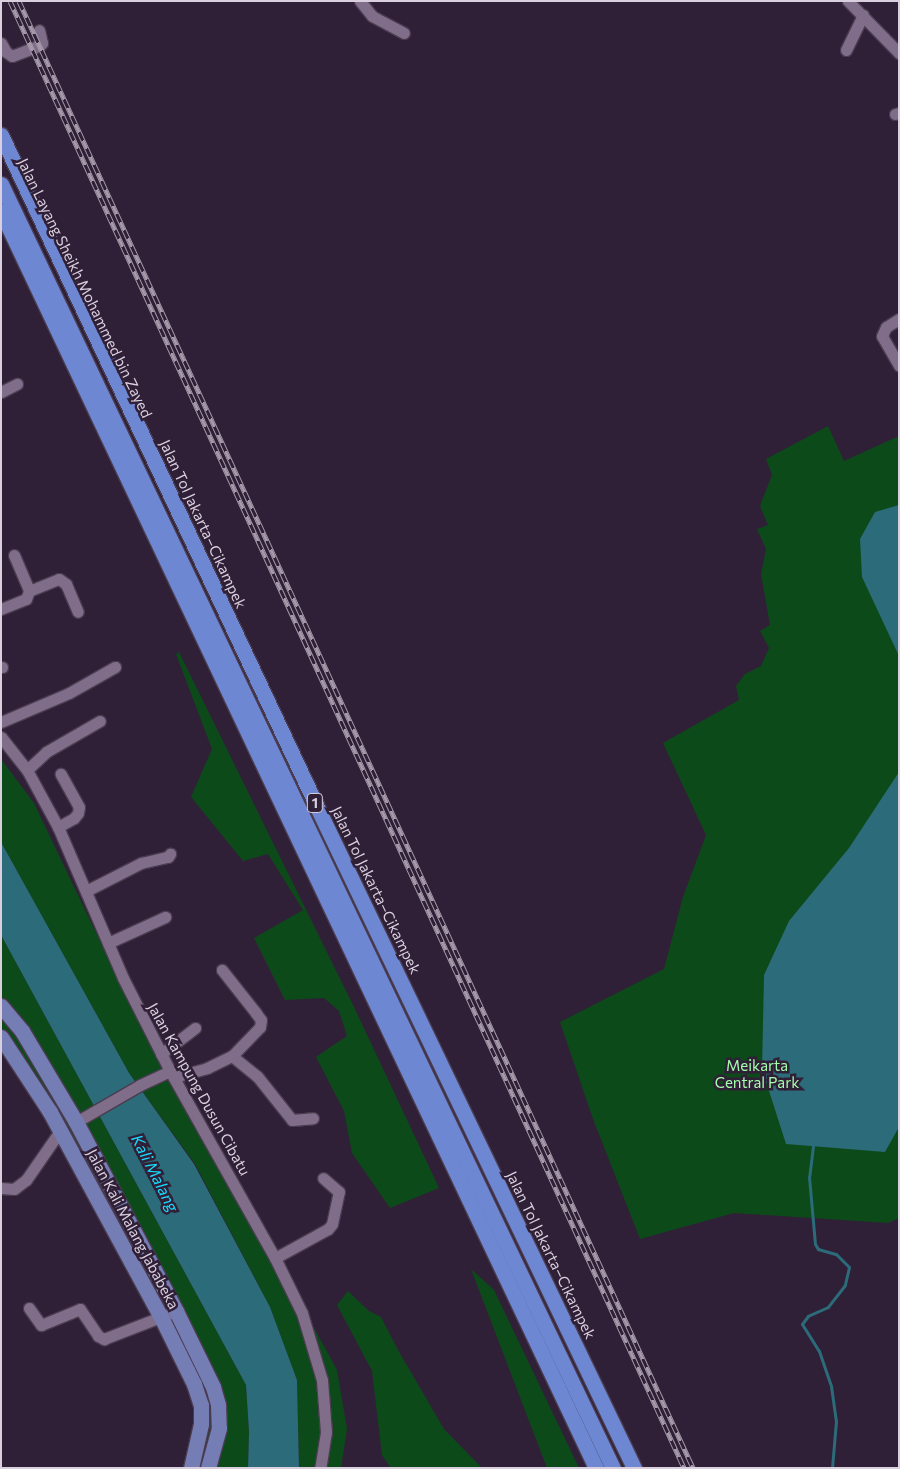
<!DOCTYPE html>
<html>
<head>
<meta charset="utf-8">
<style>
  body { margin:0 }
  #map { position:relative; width:900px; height:1469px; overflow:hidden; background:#302037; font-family:Commissioner,sans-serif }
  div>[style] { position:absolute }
  .green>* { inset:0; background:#0c4a1a }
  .water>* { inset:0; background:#2c6b79 }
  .stream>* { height:3px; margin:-1.5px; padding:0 1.5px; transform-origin:1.5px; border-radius:1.5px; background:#2c6b79 }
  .roads { filter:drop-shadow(1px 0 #4a3c50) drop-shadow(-1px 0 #4a3c50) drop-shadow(0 1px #4a3c50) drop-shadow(0 -1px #4a3c50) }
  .minor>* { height:11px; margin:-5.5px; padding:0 5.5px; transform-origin:5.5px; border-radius:5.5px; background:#806d89 }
  .major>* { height:15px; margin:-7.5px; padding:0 7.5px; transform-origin:7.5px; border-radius:7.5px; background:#757db5 }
  .highway>* { height:15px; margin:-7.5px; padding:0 7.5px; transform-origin:7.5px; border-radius:7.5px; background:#6e87d2 }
  .rail>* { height:5px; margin-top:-2.5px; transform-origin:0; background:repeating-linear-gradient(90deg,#302037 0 9px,#a599aa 0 18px); box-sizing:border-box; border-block:1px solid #a599aa }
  span { translate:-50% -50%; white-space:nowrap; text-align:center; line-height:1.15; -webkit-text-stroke:5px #302037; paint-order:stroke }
  .shield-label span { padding:1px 4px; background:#302037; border:1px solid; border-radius:4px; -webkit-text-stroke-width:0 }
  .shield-label { font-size:14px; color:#d9cfde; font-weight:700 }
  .street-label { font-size:15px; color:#d9cfde }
  .park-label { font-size:15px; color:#a3feac }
  .water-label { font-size:16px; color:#18dbfc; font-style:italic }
  .frame { position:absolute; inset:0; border:2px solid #d9cfde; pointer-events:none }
</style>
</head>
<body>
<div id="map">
  <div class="green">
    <i style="clip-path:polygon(828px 426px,844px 461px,899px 436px,899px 1218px,888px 1223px,734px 1213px,640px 1239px,593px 1119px,560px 1022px,664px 969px,683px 897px,706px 835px,663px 743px,739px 700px,736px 686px,745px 674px,761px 666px,769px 648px,760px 631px,770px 625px,761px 574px,766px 549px,757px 529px,768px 525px,760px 506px,772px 475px,766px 459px)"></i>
    <i style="clip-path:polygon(179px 652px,354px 1007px,439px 1188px,390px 1208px,352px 1153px,344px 1111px,316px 1057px,347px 1036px,339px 1011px,324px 998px,285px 1000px,254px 938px,303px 910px,268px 854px,243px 861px,191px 797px,212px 749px,176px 654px)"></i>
    <i style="clip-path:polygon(1px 759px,34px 803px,144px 1033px,277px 1260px,337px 1370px,347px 1429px,341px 1468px,299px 1468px,297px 1380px,270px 1307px,195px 1164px,129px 1073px,1px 842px)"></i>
    <i style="clip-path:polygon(1px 935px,246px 1385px,249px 1432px,248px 1468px,190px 1468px,201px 1405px,1px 1037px)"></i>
    <i style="clip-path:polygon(471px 1269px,494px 1290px,579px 1468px,547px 1468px)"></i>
    <i style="clip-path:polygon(348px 1291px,369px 1311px,381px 1317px,398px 1350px,444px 1429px,482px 1468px,391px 1468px,382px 1455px,372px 1371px,337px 1305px)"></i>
  </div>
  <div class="water">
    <i style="clip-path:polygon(899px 505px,899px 656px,862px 577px,860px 539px,875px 512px)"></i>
    <i style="clip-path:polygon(899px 772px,899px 1127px,885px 1152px,786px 1144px,762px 1069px,764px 975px,789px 921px,849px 848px)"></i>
    <i style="clip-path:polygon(1px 842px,129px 1073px,194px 1164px,270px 1307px,297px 1380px,299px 1468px,248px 1468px,249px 1432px,246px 1385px,1px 935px)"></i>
  </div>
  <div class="stream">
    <i style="left:813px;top:1146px;width:31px;rotate:97deg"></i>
    <i style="left:809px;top:1177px;width:67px;rotate:84.9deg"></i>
    <i style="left:815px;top:1244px;width:6px;rotate:59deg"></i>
    <i style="left:818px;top:1249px;width:19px;rotate:16deg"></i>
    <i style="left:836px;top:1254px;width:18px;rotate:45deg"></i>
    <i style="left:849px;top:1267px;width:18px;rotate:103deg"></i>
    <i style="left:845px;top:1285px;width:28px;rotate:128deg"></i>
    <i style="left:828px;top:1307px;width:22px;rotate:156deg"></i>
    <i style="left:808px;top:1316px;width:10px;rotate:127deg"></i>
    <i style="left:802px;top:1324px;width:32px;rotate:58deg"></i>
    <i style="left:819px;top:1351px;width:37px;rotate:71deg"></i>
    <i style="left:831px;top:1386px;width:35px;rotate:82deg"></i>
    <i style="left:836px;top:1421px;width:47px;rotate:94.9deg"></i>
  </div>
  <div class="roads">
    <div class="minor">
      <i style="left:360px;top:1px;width:19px;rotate:51deg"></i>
      <i style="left:372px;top:16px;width:36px;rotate:28deg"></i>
      <i style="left:848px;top:1px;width:73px;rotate:45.6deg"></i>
      <i style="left:1px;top:43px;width:10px;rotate:61deg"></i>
      <i style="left:6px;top:52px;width:7px;rotate:34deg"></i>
      <i style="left:12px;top:56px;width:30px;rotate:-21deg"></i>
      <i style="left:40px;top:45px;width:3px;rotate:-45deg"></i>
      <i style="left:42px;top:43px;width:13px;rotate:-103deg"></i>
      <i style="left:846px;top:50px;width:39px;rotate:-64deg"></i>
      <i style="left:895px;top:114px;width:4px;rotate:-14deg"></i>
      <i style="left:899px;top:319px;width:15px;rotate:148deg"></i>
      <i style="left:886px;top:327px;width:10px;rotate:114deg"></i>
      <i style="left:882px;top:336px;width:34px;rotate:60deg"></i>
      <i style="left:1px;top:392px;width:18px;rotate:-27deg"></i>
      <i style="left:14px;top:555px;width:39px;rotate:67deg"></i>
      <i style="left:1px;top:609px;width:27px;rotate:-22deg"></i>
      <i style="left:26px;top:599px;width:9px;rotate:-69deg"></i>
      <i style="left:29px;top:591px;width:32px;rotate:-22deg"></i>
      <i style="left:59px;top:579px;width:9px;rotate:36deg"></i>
      <i style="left:66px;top:584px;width:30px;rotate:67deg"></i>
      <i style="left:1px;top:667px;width:1px"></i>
      <i style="left:1px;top:722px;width:74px;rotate:-23.1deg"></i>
      <i style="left:69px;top:693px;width:53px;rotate:-29.5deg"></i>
      <i style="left:1px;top:737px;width:42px;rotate:51.8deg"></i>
      <i style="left:27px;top:770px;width:65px;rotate:61.5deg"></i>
      <i style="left:58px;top:827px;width:164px;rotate:66.7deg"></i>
      <i style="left:123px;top:978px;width:104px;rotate:63.2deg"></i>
      <i style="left:170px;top:1071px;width:214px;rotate:60.7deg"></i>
      <i style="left:275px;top:1258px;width:61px;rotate:63.9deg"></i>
      <i style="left:302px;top:1313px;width:70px;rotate:73.4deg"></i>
      <i style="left:322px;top:1380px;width:52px;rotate:85.6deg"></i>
      <i style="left:326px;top:1432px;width:36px;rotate:99deg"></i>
      <i style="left:27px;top:770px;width:26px;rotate:-43deg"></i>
      <i style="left:46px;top:752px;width:62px;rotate:-29.9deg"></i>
      <i style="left:58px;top:827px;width:18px;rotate:-29deg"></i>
      <i style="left:74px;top:818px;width:6px;rotate:-51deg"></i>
      <i style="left:78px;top:813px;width:6px;rotate:-81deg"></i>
      <i style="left:79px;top:807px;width:38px;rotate:-119deg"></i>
      <i style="left:86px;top:891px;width:62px;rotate:-27deg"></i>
      <i style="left:141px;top:863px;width:28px;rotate:-13deg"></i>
      <i style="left:168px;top:857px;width:4px;rotate:-56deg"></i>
      <i style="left:108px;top:943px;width:63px;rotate:-24.5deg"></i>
      <i style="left:161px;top:1054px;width:43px;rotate:-37.4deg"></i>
      <i style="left:232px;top:1056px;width:32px;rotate:39deg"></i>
      <i style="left:257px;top:1076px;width:56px;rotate:51.5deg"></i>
      <i style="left:292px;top:1120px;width:21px;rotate:-5deg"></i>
      <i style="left:174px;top:1077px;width:34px;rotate:-15deg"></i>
      <i style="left:207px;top:1068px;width:28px;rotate:-26deg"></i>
      <i style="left:232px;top:1056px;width:40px;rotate:-46deg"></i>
      <i style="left:260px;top:1027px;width:7px;rotate:-82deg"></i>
      <i style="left:261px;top:1020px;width:9px;rotate:-126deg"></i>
      <i style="left:256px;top:1013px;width:55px;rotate:-128.3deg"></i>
      <i style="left:76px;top:1122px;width:74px;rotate:-30deg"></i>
      <i style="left:140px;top:1085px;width:33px;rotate:-25deg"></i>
      <i style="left:1px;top:1188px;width:13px;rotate:4deg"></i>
      <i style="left:14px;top:1189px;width:15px;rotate:-37deg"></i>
      <i style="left:26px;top:1180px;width:60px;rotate:-55.2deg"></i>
      <i style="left:275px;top:1258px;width:60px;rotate:-28.7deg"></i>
      <i style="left:328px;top:1229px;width:6px;rotate:-51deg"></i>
      <i style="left:332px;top:1224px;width:33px;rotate:-78deg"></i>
      <i style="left:339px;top:1192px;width:21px;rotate:-139deg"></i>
      <i style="left:29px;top:1308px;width:21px;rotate:55deg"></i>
      <i style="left:41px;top:1325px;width:42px;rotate:-22.3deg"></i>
      <i style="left:80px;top:1309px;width:32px;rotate:56deg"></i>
      <i style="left:98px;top:1336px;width:7px;rotate:27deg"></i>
      <i style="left:104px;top:1339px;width:77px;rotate:-21.3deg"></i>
    </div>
    <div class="major">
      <i style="left:1px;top:1006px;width:33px;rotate:50deg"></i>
      <i style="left:22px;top:1031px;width:106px;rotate:59.3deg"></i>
      <i style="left:76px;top:1122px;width:214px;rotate:62.1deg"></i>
      <i style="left:176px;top:1311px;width:85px;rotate:64deg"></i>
      <i style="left:213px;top:1387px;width:19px;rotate:74deg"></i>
      <i style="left:218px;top:1405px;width:23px;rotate:88deg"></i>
      <i style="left:219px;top:1428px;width:41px;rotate:105.4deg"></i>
      <i style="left:1px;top:1037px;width:90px;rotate:56.8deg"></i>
      <i style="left:50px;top:1112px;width:233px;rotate:61.6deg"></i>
      <i style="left:161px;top:1317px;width:75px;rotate:63.8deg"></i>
      <i style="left:194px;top:1384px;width:22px;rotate:72deg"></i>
      <i style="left:201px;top:1405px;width:19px;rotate:90deg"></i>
      <i style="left:201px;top:1424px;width:45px;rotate:102.8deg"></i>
    </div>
    <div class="highway">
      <i style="left:1px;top:135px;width:745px;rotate:64.81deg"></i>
      <i style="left:318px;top:809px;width:731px;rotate:64.38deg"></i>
      <i style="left:1px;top:184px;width:1422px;rotate:64.52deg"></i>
      <i style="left:1px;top:211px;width:1391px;rotate:64.67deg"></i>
    </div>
  </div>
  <div class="rail">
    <i style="left:10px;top:1px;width:1614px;rotate:65.32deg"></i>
    <i style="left:19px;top:1px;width:1614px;rotate:65.32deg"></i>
  </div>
  <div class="shield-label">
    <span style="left:315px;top:803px">1</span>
  </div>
  <div class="street-label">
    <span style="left:85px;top:288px;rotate:64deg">Jalan Layang Sheikh Mohammed bin Zayed</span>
    <span style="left:203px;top:524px;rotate:65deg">Jalan Tol Jakarta–Cikampek</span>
    <span style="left:376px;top:890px;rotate:64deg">Jalan Tol Jakarta–Cikampek</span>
    <span style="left:199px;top:1089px;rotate:61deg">Jalan Kampung Dusun Cibatu</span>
    <span style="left:133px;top:1229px;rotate:62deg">Jalan Kali Malang Jababeka</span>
    <span style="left:551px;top:1255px;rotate:64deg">Jalan Tol Jakarta–Cikampek</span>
  </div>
  <div class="park-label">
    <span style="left:757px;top:1074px">Meikarta<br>Central Park</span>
  </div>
  <div class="water-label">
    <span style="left:155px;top:1173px;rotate:63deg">Kali Malang</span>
  </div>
  <div class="frame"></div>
</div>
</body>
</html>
